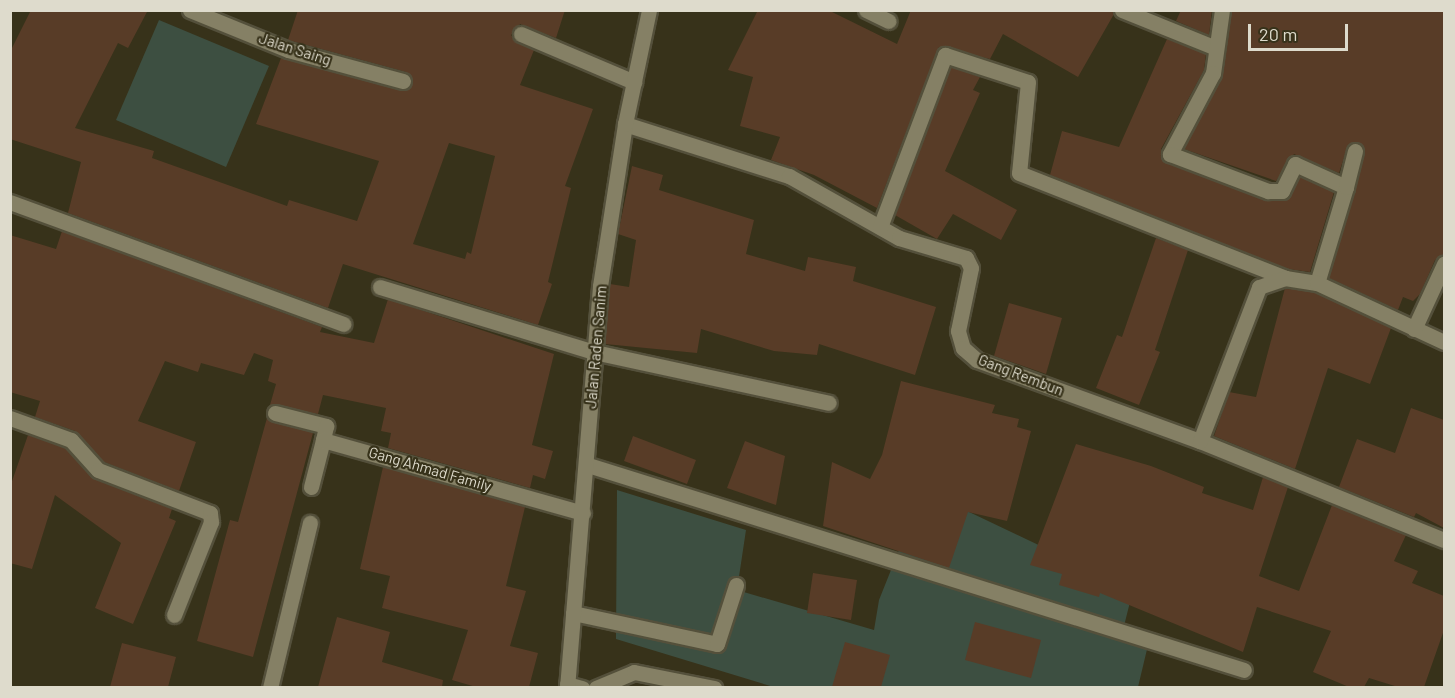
<!DOCTYPE html>
<html>
<head>
<meta charset="utf-8">
<style>
  body { margin:0 }
  #map { position:relative; width:1455px; height:698px; overflow:hidden; background:#37321a; font-family:Barlow,sans-serif }
  div>[style] { position:absolute }
  .green>* { inset:0; background:#3d4f41 }
  .building>* { inset:0; background:#583c27 }
  .roads { filter:drop-shadow(2px 0 #54503b) drop-shadow(-2px 0 #54503b) drop-shadow(0 2px #54503b) drop-shadow(0 -2px #54503b) }
  .minor>* { height:15px; margin:-7.5px; padding:0 7.5px; transform-origin:7.5px; border-radius:7.5px; background:#858065 }
  span { translate:-50% -50%; white-space:nowrap; text-align:center; line-height:1.15; -webkit-text-stroke:4.5px #37321a; paint-order:stroke }
  .street-label { font-size:15px; color:#dedbcc }
  .frame { position:absolute; inset:0; border:12px solid #dedbcc; pointer-events:none }
  .scale { position:absolute; left:1248px; top:24px; width:100px; height:27px; box-sizing:border-box; border:3px solid #dedbcc; border-top:0; padding-left:8px; font-size:18px; line-height:21px; white-space:nowrap; color:#dedbcc; -webkit-text-stroke:4px #37321a; paint-order:stroke }
</style>
</head>
<body>
<div id="map">
  <div class="green">
    <i style="clip-path:polygon(159px 20px,269px 66px,226px 167px,116px 120px)"></i>
    <i style="clip-path:polygon(617px 490px,746px 530px,737px 590px,874px 630px,879px 600px,923px 490px,1133px 590px,1122px 634px,1149px 641px,1138px 687px,777px 688px,616px 639px)"></i>
  </div>
  <div class="building">
    <i style="clip-path:polygon(evenodd,31px 10px,148px 10px,128px 48px,118px 43px,75px 128px,154px 151px,152px 158px,287px 206px,289px 200px,357px 221px,379px 161px,256px 124px,281px 58px,400px 90px,410px 87px,412px 78px,406px 72px,288px 40px,298px 10px,565px 10px,556px 38px,520px 24px,511px 35px,517px 43px,534px 50px,520px 85px,593px 109px,565px 186px,571px 188px,548px 282px,552px 284px,538px 325px,343px 264px,328px 308px,68px 213px,81px 162px,10px 139px,10px 52px,31px 10px,449px 143px,495px 156px,471px 254px,467px 252px,465px 259px,413px 244px,449px 143px)"></i>
    <i style="clip-path:polygon(758px 10px,828px 10px,897px 44px,911px 10px,1112px 10px,1114px 14px,1078px 77px,1003px 34px,990px 59px,939px 47px,877px 208px,814px 175px,771px 160px,780px 137px,740px 126px,753px 77px,728px 70px)"></i>
    <i style="clip-path:polygon(1181px 10px,1212px 10px,1209px 35px,1176px 21px)"></i>
    <i style="clip-path:polygon(1232px 10px,1444px 10px,1444px 254px,1435px 260px,1420px 294px,1413px 301px,1403px 297px,1398px 310px,1329px 278px,1364px 153px,1361px 144px,1348px 145px,1339px 173px,1294px 154px,1276px 181px,1184px 149px,1222px 77px)"></i>
    <i style="clip-path:polygon(1167px 39px,1206px 54px,1204px 70px,1161px 149px,1162px 159px,1265px 200px,1288px 199px,1300px 177px,1334px 192px,1310px 272px,1288px 269px,1050px 175px,1062px 131px,1119px 147px)"></i>
    <i style="clip-path:polygon(951px 67px,980px 77px,973px 90px,980px 93px,945px 171px,1017px 210px,1001px 240px,953px 214px,937px 239px,895px 215px)"></i>
    <i style="clip-path:polygon(632px 166px,663px 175px,659px 190px,754px 220px,746px 254px,805px 271px,808px 257px,856px 267px,853px 281px,936px 307px,915px 375px,819px 344px,817px 355px,774px 351px,701px 329px,697px 353px,605px 344px,610px 284px,629px 287px,636px 240px,618px 234px)"></i>
    <i style="clip-path:polygon(62px 231px,322px 327px,320px 332px,374px 343px,388px 299px,554px 354px,532px 445px,553px 451px,545px 479px,533px 475px,530px 488px,388px 448px,391px 433px,381px 431px,386px 408px,323px 395px,318px 414px,270px 405px,276px 384px,268px 381px,273px 360px,254px 353px,244px 375px,201px 363px,198px 372px,165px 361px,138px 421px,196px 442px,179px 491px,104px 462px,75px 431px,35px 417px,40px 401px,10px 392px,10px 235px,56px 249px)"></i>
    <i style="clip-path:polygon(1156px 238px,1188px 250px,1155px 350px,1160px 352px,1139px 405px,1096px 388px,1117px 335px,1122px 337px)"></i>
    <i style="clip-path:polygon(1285px 288px,1314px 292px,1391px 328px,1370px 384px,1328px 368px,1295px 469px,1214px 436px,1229px 392px,1256px 397px)"></i>
    <i style="clip-path:polygon(1009px 303px,1062px 318px,1046px 374px,994px 356px)"></i>
    <i style="clip-path:polygon(901px 381px,995px 405px,992px 413px,1019px 419px,1017px 427px,1031px 431px,1007px 521px,968px 512px,949px 568px,823px 526px,832px 462px,870px 479px,882px 455px)"></i>
    <i style="clip-path:polygon(1411px 408px,1444px 420px,1444px 528px,1416px 513px,1414px 517px,1339px 487px,1357px 439px,1395px 453px)"></i>
    <i style="clip-path:polygon(267px 418px,313px 433px,253px 657px,197px 641px,230px 520px,238px 522px)"></i>
    <i style="clip-path:polygon(28px 435px,65px 448px,94px 479px,172px 509px,169px 518px,176px 521px,133px 624px,95px 608px,121px 543px,55px 495px,32px 569px,10px 563px,10px 487px)"></i>
    <i style="clip-path:polygon(633px 436px,696px 460px,687px 484px,624px 461px)"></i>
    <i style="clip-path:polygon(745px 441px,785px 456px,776px 505px,727px 488px)"></i>
    <i style="clip-path:polygon(1076px 444px,1151px 466px,1204px 487px,1202px 493px,1253px 510px,1263px 477px,1288px 487px,1259px 576px,1299px 591px,1332px 505px,1406px 535px,1394px 561px,1418px 571px,1412px 583px,1444px 596px,1444px 630px,1424px 687px,1398px 687px,1369px 678px,1364px 687px,1349px 687px,1313px 672px,1331px 631px,1257px 607px,1243px 652px,1100px 593px,1099px 597px,1059px 585px,1062px 574px,1030px 565px)"></i>
    <i style="clip-path:polygon(383px 467px,525px 507px,506px 586px,526px 591px,510px 646px,538px 653px,529px 687px,476px 687px,452px 680px,468px 630px,382px 608px,390px 576px,360px 569px)"></i>
    <i style="clip-path:polygon(813px 573px,857px 580px,851px 620px,807px 613px)"></i>
    <i style="clip-path:polygon(337px 617px,390px 632px,382px 662px,443px 680px,442px 687px,318px 687px)"></i>
    <i style="clip-path:polygon(975px 622px,1041px 640px,1031px 678px,965px 660px)"></i>
    <i style="clip-path:polygon(845px 642px,890px 655px,881px 687px,832px 687px)"></i>
    <i style="clip-path:polygon(122px 643px,176px 657px,168px 687px,110px 687px)"></i>
  </div>
  <div class="roads">
    <div class="minor">
      <i style="left:190px;top:10px;width:106px;rotate:22.2deg"></i>
      <i style="left:288px;top:50px;width:119px;rotate:15.1deg"></i>
      <i style="left:866px;top:10px;width:25px;rotate:26deg"></i>
      <i style="left:1122px;top:10px;width:101px;rotate:22deg"></i>
      <i style="left:1222px;top:10px;width:64px;rotate:98.1deg"></i>
      <i style="left:1213px;top:73px;width:92px;rotate:118deg"></i>
      <i style="left:1170px;top:154px;width:105px;rotate:20.7deg"></i>
      <i style="left:1268px;top:191px;width:14px"></i>
      <i style="left:1282px;top:191px;width:30px;rotate:-64deg"></i>
      <i style="left:1295px;top:164px;width:56px;rotate:24.3deg"></i>
      <i style="left:1346px;top:187px;width:100px;rotate:106.8deg"></i>
      <i style="left:521px;top:34px;width:123px;rotate:23deg"></i>
      <i style="left:625px;top:124px;width:172px;rotate:17.6deg"></i>
      <i style="left:789px;top:176px;width:126px;rotate:29.4deg"></i>
      <i style="left:899px;top:238px;width:70px;rotate:16.6deg"></i>
      <i style="left:966px;top:258px;width:11px;rotate:63deg"></i>
      <i style="left:971px;top:268px;width:64px;rotate:101.7deg"></i>
      <i style="left:958px;top:331px;width:18px;rotate:74deg"></i>
      <i style="left:963px;top:348px;width:18px;rotate:41deg"></i>
      <i style="left:977px;top:360px;width:237px;rotate:20deg"></i>
      <i style="left:1200px;top:441px;width:263px;rotate:22.1deg"></i>
      <i style="left:1346px;top:187px;width:37px;rotate:-76deg"></i>
      <i style="left:10px;top:202px;width:355px;rotate:20.1deg"></i>
      <i style="left:880px;top:227px;width:184px;rotate:-69.3deg"></i>
      <i style="left:945px;top:55px;width:87px;rotate:18deg"></i>
      <i style="left:1028px;top:82px;width:91px;rotate:95.6deg"></i>
      <i style="left:1019px;top:173px;width:286px;rotate:21.5deg"></i>
      <i style="left:1285px;top:278px;width:32px;rotate:9deg"></i>
      <i style="left:1317px;top:283px;width:140px;rotate:24.9deg"></i>
      <i style="left:380px;top:287px;width:224px;rotate:16.9deg"></i>
      <i style="left:594px;top:352px;width:240px;rotate:12.2deg"></i>
      <i style="left:1414px;top:329px;width:72px;rotate:-65.2deg"></i>
      <i style="left:275px;top:413px;width:53px;rotate:14.3deg"></i>
      <i style="left:326px;top:426px;width:14px;rotate:102deg"></i>
      <i style="left:10px;top:418px;width:65px;rotate:19.8deg"></i>
      <i style="left:71px;top:440px;width:40px;rotate:48deg"></i>
      <i style="left:98px;top:470px;width:120px;rotate:21deg"></i>
      <i style="left:210px;top:513px;width:9px;rotate:84deg"></i>
      <i style="left:211px;top:522px;width:100px;rotate:111.7deg"></i>
      <i style="left:1200px;top:441px;width:165px;rotate:-69deg"></i>
      <i style="left:1259px;top:287px;width:28px;rotate:-19deg"></i>
      <i style="left:588px;top:465px;width:687px;rotate:17.35deg"></i>
      <i style="left:311px;top:487px;width:49px;rotate:-75.7deg"></i>
      <i style="left:323px;top:440px;width:270px;rotate:15.7deg"></i>
      <i style="left:573px;top:613px;width:147px;rotate:12.1deg"></i>
      <i style="left:717px;top:644px;width:62px;rotate:-72.1deg"></i>
      <i style="left:567px;top:684px;width:16px;rotate:15deg"></i>
      <i style="left:270px;top:688px;width:170px;rotate:-76.4deg"></i>
      <i style="left:567px;top:688px;width:403px;rotate:-85.3deg"></i>
      <i style="left:600px;top:286px;width:164px;rotate:-81.2deg"></i>
      <i style="left:625px;top:124px;width:116px;rotate:-78.1deg"></i>
      <i style="left:596px;top:688px;width:41px;rotate:-22.8deg"></i>
      <i style="left:634px;top:672px;width:82px;rotate:11.3deg"></i>
    </div>
  </div>
  <div class="street-label">
    <span style="left:295px;top:49px;rotate:18deg">Jalan Saing</span>
    <span style="left:596px;top:347px;rotate:-85deg">Jalan Raden Sanim</span>
    <span style="left:1021px;top:375px;rotate:21deg">Gang Rembun</span>
    <span style="left:430px;top:469px;rotate:16deg">Gang Ahmad Family</span>
  </div>
  <div class="frame"></div>
  <div class="scale">20 m</div>
</div>
</body>
</html>
